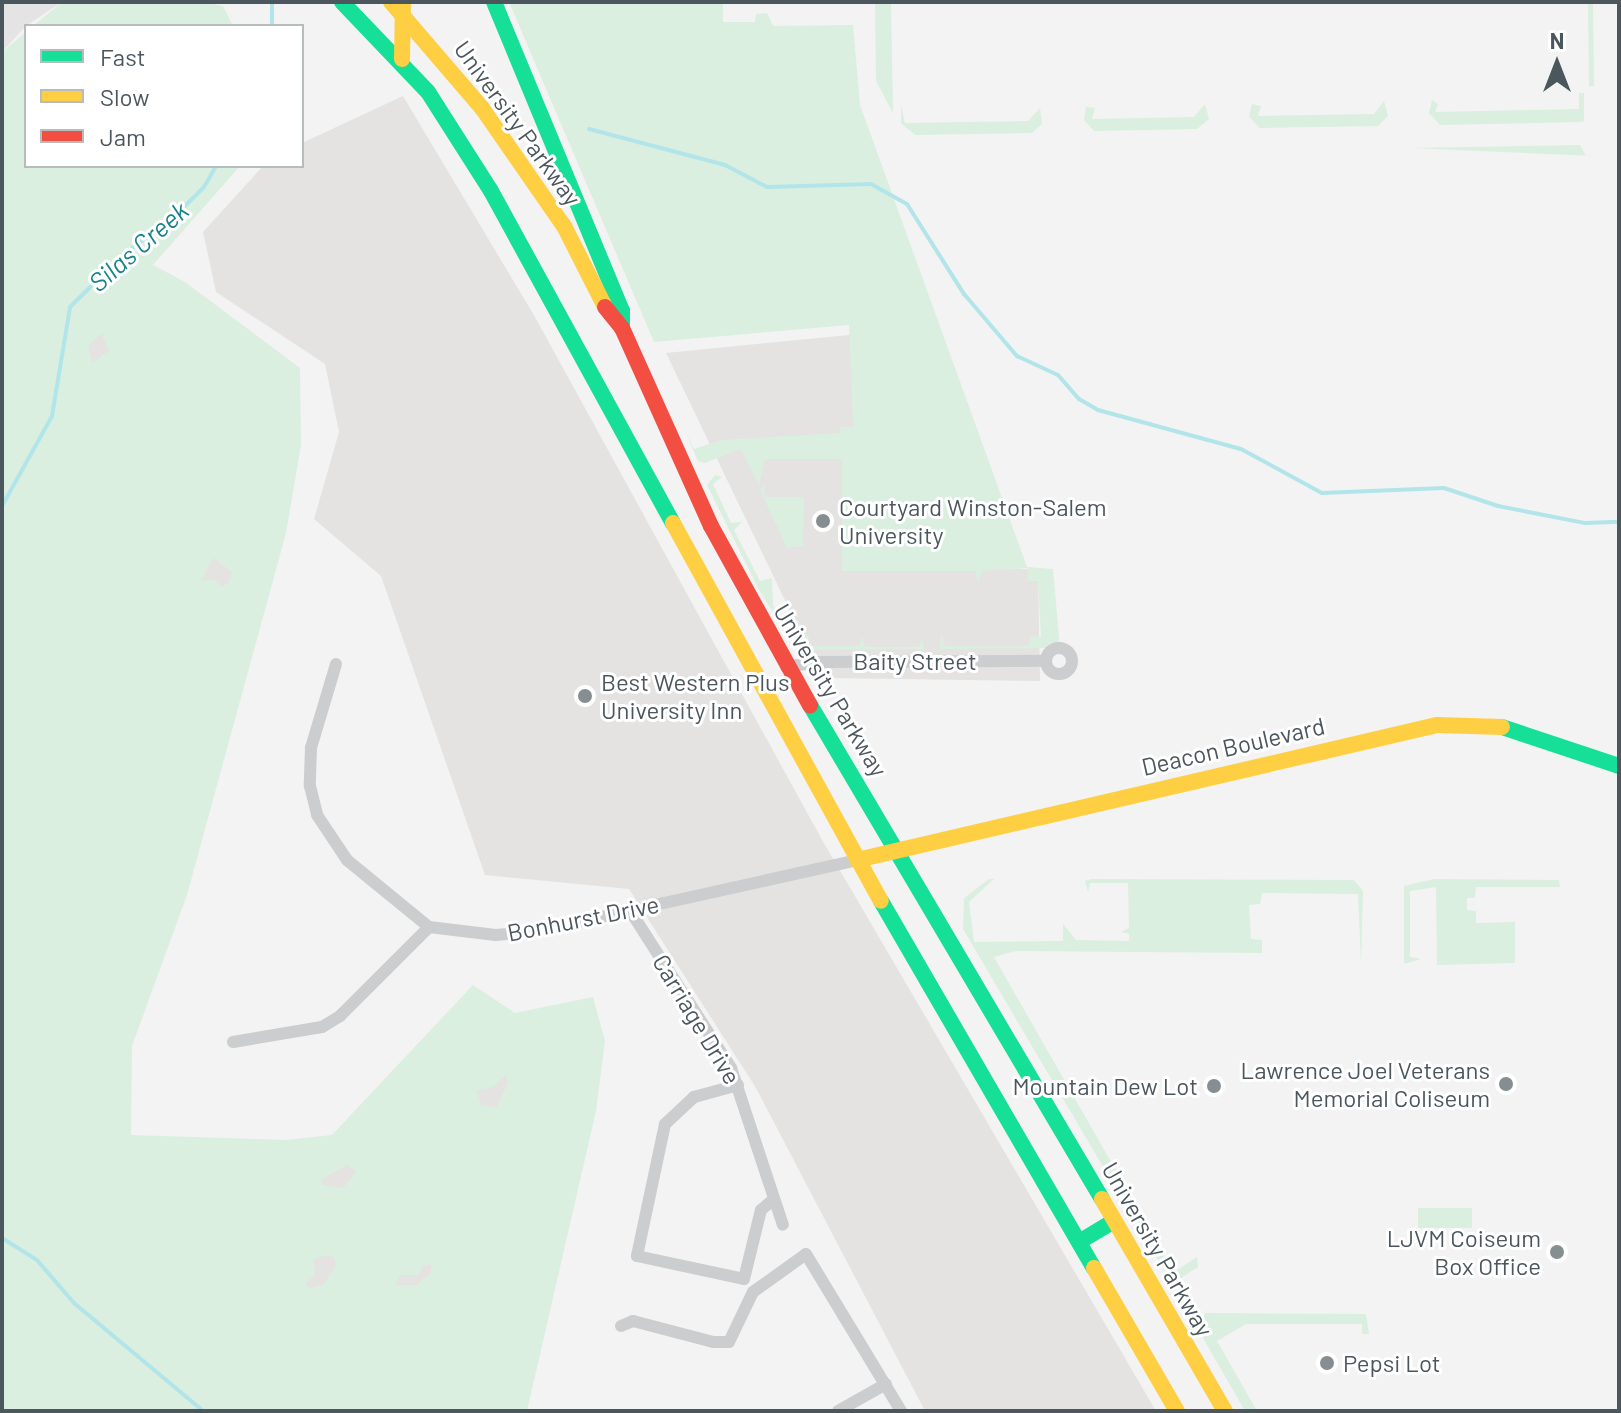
<!DOCTYPE html>
<html>
<head>
<meta charset="utf-8">
<style>
  body { margin:0 }
  #map { position:relative; width:1621px; height:1413px; overflow:hidden; background:#f3f3f3; font-family:Barlow,sans-serif }
  div>[style] { position:absolute }
  .commercial>* { inset:0; background:#e4e3e1 }
  .education>* { inset:0; background:#e5e4e4 }
  .green>* { inset:0; background:#daefdf }
  .sand>* { inset:0; background:#e5e3e1 }
  .stream>* { height:4px; margin:-2px; padding:0 2px; transform-origin:2px; border-radius:2px; background:#b2e5e9 }
  .street>* { height:12px; margin:-6px; padding:0 6px; transform-origin:6px; border-radius:6px; background:#cbcdce }
  .street>.ring { margin:-6px; padding:0; box-sizing:content-box; background:none; border:12px solid #cbcdce; border-radius:50% }
  .fast>* { height:16px; margin:-8px; padding:0 8px; transform-origin:8px; border-radius:8px; background:#16e098 }
  .slow>* { height:16px; margin:-8px; padding:0 8px; transform-origin:8px; border-radius:8px; background:#ffcf43 }
  .jam>* { height:16px; margin:-8px; padding:0 8px; transform-origin:8px; border-radius:8px; background:#f24e42 }
  .dots>* { width:22px; height:22px; translate:-50% -50%; box-sizing:border-box; border:4px solid #fff; border-radius:50% }
  span { translate:-50% -50%; white-space:nowrap; text-align:center; line-height:1.15; -webkit-text-stroke:6px #fff; paint-order:stroke }
  .street-label { font-size:24px; color:#4b575d }
  .poi-label { font-size:24px; color:#4b575d }
  .left { translate:0 -50%; text-align:left }
  .right { translate:-100% -50%; text-align:right }
  .water-label { font-size:26px; color:#19838b; font-style:italic }
  .frame { position:absolute; inset:0; border:4px solid #4b575d; pointer-events:none }
  .legend { position:absolute; left:24px; top:24px; width:280px; height:144px; box-sizing:border-box; background:#fff; border:2px solid #b7bcbe; margin:0; padding:10px 14px; list-style:none; font-size:24px; color:#4b575d }
  .legend li { display:flex; align-items:center; gap:16px; height:40px }
  .legend b { width:40px; border:2px solid #b7bcbe }
  .north { position:absolute; left:1517px; top:24px; width:80px; height:80px; -webkit-text-stroke:6px #fff; paint-order:stroke; rotate:0deg; font-size:22px; font-weight:700; line-height:32px; text-align:center; color:#4b575d }
  .north::after { content:''; display:block; margin:auto; width:28px; height:36px; background:#4b575d; clip-path:polygon(50% 0,100% 100%,50% 72%,0 100%) }
</style>
</head>
<body>
<div id="map">
  <div class="commercial">
    <i style="clip-path:polygon(403px 96px,535px 317px,821px 838px,1156px 1411px,925px 1411px,756px 1088px,629px 889px,485px 875px,381px 576px,314px 519px,339px 432px,325px 364px,216px 292px,203px 232px,263px 166px,302px 166px,302px 143px)"></i>
    <i style="clip-path:polygon(859px 334px,871px 559px,1038px 570px,1040px 681px,832px 678px,807px 646px,666px 353px)"></i>
  </div>
  <div class="education">
    <i style="clip-path:polygon(2px 2px,62px 2px,26px 26px,2px 52px)"></i>
  </div>
  <div class="green">
    <i style="clip-path:polygon(62px 2px,204px 2px,223px 6px,233px 26px,33px 26px)"></i>
    <i style="clip-path:polygon(509px 2px,723px 2px,723px 22px,755px 22px,756px 14px,767px 13px,773px 26px,853px 25px,860px 105px,1027px 567px,1053px 569px,1060px 648px,940px 649px,941px 635px,945px 646px,1029px 646px,1031px 636px,1041px 637px,1038px 581px,1028px 581px,1027px 568px,982px 571px,978px 582px,975px 571px,842px 571px,842px 459px,765px 459px,759px 485px,741px 449px,705px 463px,698px 461px,686px 433px,694px 449px,721px 440px,840px 433px,840px 427px,853px 427px,849px 325px,654px 342px)"></i>
    <i style="clip-path:polygon(875px 2px,891px 2px,893px 113px,876px 81px)"></i>
    <i style="clip-path:polygon(1588px 2px,1593px 2px,1594px 86px,1589px 86px)"></i>
    <i style="clip-path:polygon(26px 32px,26px 166px,240px 166px,153px 265px,185px 282px,300px 368px,301px 445px,286px 533px,187px 895px,132px 1046px,131px 1135px,286px 1140px,332px 1135px,473px 985px,515px 1013px,593px 997px,605px 1041px,596px 1111px,527px 1411px,2px 1411px,2px 52px)"></i>
    <i style="clip-path:polygon(1579px 93px,1584px 93px,1584px 121px,1580px 122px,1440px 125px,1429px 113px,1432px 100px,1438px 104px,1435px 112px,1579px 109px)"></i>
    <i style="clip-path:polygon(1384px 101px,1388px 116px,1378px 126px,1260px 128px,1249px 117px,1252px 104px,1261px 106px,1258px 116px,1374px 114px)"></i>
    <i style="clip-path:polygon(1205px 104px,1209px 119px,1197px 129px,1094px 131px,1084px 120px,1086px 107px,1095px 108px,1092px 119px,1194px 117px)"></i>
    <i style="clip-path:polygon(901px 105px,905px 123px,1028px 121px,1040px 108px,1042px 124px,1032px 133px,915px 135px,901px 123px)"></i>
    <i style="clip-path:polygon(1580px 145px,1586px 156px,1595px 156px,1411px 148px)"></i>
    <i style="clip-path:polygon(715px 475px,722px 477px,713px 484px,731px 523px,742px 522px,734px 530px,760px 581px,772px 578px,773px 605px,787px 628px,809px 636px,809px 646px,859px 646px,862px 636px,865px 647px,919px 647px,922px 637px,924px 649px,809px 650px,794px 645px,759px 590px,707px 485px)"></i>
    <i style="clip-path:polygon(764px 485px,765px 497px,804px 497px,803px 546px,787px 548px,760px 490px)"></i>
    <i style="clip-path:polygon(989px 879px,994px 879px,969px 902px,974px 942px,1063px 941px,1063px 924px,1076px 940px,1129px 941px,1129px 934px,1121px 932px,1129px 928px,1128px 883px,1090px 883px,1088px 892px,1085px 881px,1091px 879px,1354px 880px,1363px 891px,1361px 964px,1358px 894px,1262px 893px,1260px 904px,1249px 905px,1251px 939px,1262px 940px,1262px 953px,1016px 951px,994px 957px,1174px 1272px,1197px 1257px,1198px 1267px,1181px 1278px,1165px 1272px,963px 929px,964px 898px)"></i>
    <i style="clip-path:polygon(1434px 879px,1559px 880px,1560px 887px,1476px 887px,1475px 898px,1467px 898px,1467px 910px,1476px 911px,1476px 923px,1515px 922px,1515px 963px,1437px 965px,1436px 887px,1410px 891px,1410px 957px,1421px 959px,1404px 964px,1404px 886px)"></i>
    <i style="clip-path:polygon(1418px 1208px,1472px 1208px,1472px 1228px,1418px 1228px)"></i>
    <i style="clip-path:polygon(1205px 1313px,1366px 1314px,1369px 1334px,1362px 1334px,1362px 1324px,1246px 1324px,1217px 1341px,1257px 1411px,1245px 1411px,1199px 1331px)"></i>
  </div>
  <div class="sand">
    <i style="clip-path:polygon(102px 333px,109px 351px,92px 363px,88px 346px)"></i>
    <i style="clip-path:polygon(213px 558px,232px 572px,229px 583px,221px 587px,214px 579px,201px 581px)"></i>
    <i style="clip-path:polygon(506px 1075px,508px 1083px,497px 1107px,481px 1106px,477px 1090px,491px 1088px)"></i>
    <i style="clip-path:polygon(347px 1165px,357px 1171px,343px 1188px,322px 1185px,321px 1179px)"></i>
    <i style="clip-path:polygon(326px 1255px,334px 1257px,336px 1265px,324px 1284px,309px 1289px,306px 1283px,315px 1274px,313px 1260px)"></i>
    <i style="clip-path:polygon(431px 1264px,431px 1273px,417px 1285px,395px 1285px,400px 1275px,418px 1275px,422px 1266px)"></i>
  </div>
  <div class="stream">
    <i style="left:272px;top:26px;width:24px;rotate:-90deg"></i>
    <i style="left:589px;top:129px;width:141px;rotate:14.8deg"></i>
    <i style="left:725px;top:165px;width:47px;rotate:27.6deg"></i>
    <i style="left:767px;top:187px;width:104px;rotate:-1.7deg"></i>
    <i style="left:871px;top:184px;width:41px;rotate:29.1deg"></i>
    <i style="left:907px;top:204px;width:107px;rotate:57.7deg"></i>
    <i style="left:964px;top:294px;width:82px;rotate:49.5deg"></i>
    <i style="left:1017px;top:356px;width:45px;rotate:24.9deg"></i>
    <i style="left:1058px;top:375px;width:32px;rotate:49deg"></i>
    <i style="left:1079px;top:399px;width:22px;rotate:30deg"></i>
    <i style="left:1098px;top:410px;width:148px;rotate:15.3deg"></i>
    <i style="left:1241px;top:449px;width:92px;rotate:28.5deg"></i>
    <i style="left:1322px;top:493px;width:122px;rotate:-2.3deg"></i>
    <i style="left:1444px;top:488px;width:57px;rotate:18.4deg"></i>
    <i style="left:1498px;top:506px;width:89px;rotate:11.1deg"></i>
    <i style="left:1585px;top:523px;width:34px;rotate:-2deg"></i>
    <i style="left:2px;top:506px;width:103px;rotate:-60.9deg"></i>
    <i style="left:52px;top:416px;width:110px;rotate:-80.6deg"></i>
    <i style="left:70px;top:307px;width:76px;rotate:-44.5deg"></i>
    <i style="left:124px;top:254px;width:59px;rotate:-36.1deg"></i>
    <i style="left:172px;top:219px;width:45px;rotate:-45deg"></i>
    <i style="left:204px;top:187px;width:24px;rotate:-60deg"></i>
    <i style="left:2px;top:1238px;width:41px;rotate:32.2deg"></i>
    <i style="left:37px;top:1260px;width:57px;rotate:49.3deg"></i>
    <i style="left:74px;top:1303px;width:168px;rotate:39.9deg"></i>
  </div>
  <div class="street">
    <i class="ring" style="left:1046px;top:648px;width:14px;height:14px"></i>
    <i style="left:336px;top:664px;width:88px;rotate:106.6deg"></i>
    <i style="left:311px;top:748px;width:38px;rotate:92deg"></i>
    <i style="left:310px;top:786px;width:30px;rotate:76deg"></i>
    <i style="left:317px;top:815px;width:54px;rotate:56.3deg"></i>
    <i style="left:347px;top:860px;width:106px;rotate:39.3deg"></i>
    <i style="left:429px;top:927px;width:67px;rotate:6.8deg"></i>
    <i style="left:496px;top:935px;width:37px;rotate:-5deg"></i>
    <i style="left:533px;top:932px;width:332px;rotate:-12.5deg"></i>
    <i style="left:786px;top:667px;width:32px;rotate:-9deg"></i>
    <i style="left:818px;top:662px;width:228px;rotate:-0.3deg"></i>
    <i style="left:629px;top:909px;width:189px;rotate:57.3deg"></i>
    <i style="left:731px;top:1068px;width:165px;rotate:71.7deg"></i>
    <i style="left:233px;top:1042px;width:90px;rotate:-9.6deg"></i>
    <i style="left:322px;top:1027px;width:21px;rotate:-31deg"></i>
    <i style="left:340px;top:1016px;width:126px;rotate:-45deg"></i>
    <i style="left:738px;top:1085px;width:46px;rotate:164.7deg"></i>
    <i style="left:694px;top:1097px;width:40px;rotate:137deg"></i>
    <i style="left:665px;top:1124px;width:135px;rotate:102deg"></i>
    <i style="left:637px;top:1256px;width:109px;rotate:12.1deg"></i>
    <i style="left:744px;top:1279px;width:71px;rotate:-76.2deg"></i>
    <i style="left:761px;top:1210px;width:17px;rotate:-40deg"></i>
    <i style="left:621px;top:1326px;width:13px;rotate:-23deg"></i>
    <i style="left:633px;top:1321px;width:83px;rotate:14.7deg"></i>
    <i style="left:713px;top:1342px;width:16px"></i>
    <i style="left:729px;top:1342px;width:55px;rotate:-64.4deg"></i>
    <i style="left:753px;top:1292px;width:65px;rotate:-35.6deg"></i>
    <i style="left:806px;top:1254px;width:184px;rotate:58.8deg"></i>
    <i style="left:838px;top:1411px;width:55px;rotate:-29.4deg"></i>
  </div>
  <div class="fast">
    <i style="left:342px;top:2px;width:124px;rotate:46.3deg"></i>
    <i style="left:428px;top:92px;width:117px;rotate:57.5deg"></i>
    <i style="left:491px;top:191px;width:379px;rotate:61.3deg"></i>
    <i style="left:494px;top:2px;width:334px;rotate:67.5deg"></i>
    <i style="left:622px;top:311px;width:17px;rotate:90deg"></i>
    <i style="left:810px;top:705px;width:574px;rotate:59.41deg"></i>
    <i style="left:1502px;top:727px;width:123px;rotate:18.4deg"></i>
    <i style="left:881px;top:901px;width:424px;rotate:59.9deg"></i>
    <i style="left:1079px;top:1242px;width:41px;rotate:-31deg"></i>
  </div>
  <div class="slow">
    <i style="left:391px;top:2px;width:140px;rotate:49.4deg"></i>
    <i style="left:482px;top:108px;width:146px;rotate:55.3deg"></i>
    <i style="left:565px;top:228px;width:89px;rotate:63.1deg"></i>
    <i style="left:402px;top:59px;width:57px;rotate:-89deg"></i>
    <i style="left:673px;top:523px;width:431px;rotate:61.2deg"></i>
    <i style="left:857px;top:860px;width:596px;rotate:-13.1deg"></i>
    <i style="left:1437px;top:725px;width:65px;rotate:1.8deg"></i>
    <i style="left:1102px;top:1199px;width:245px;rotate:59.9deg"></i>
    <i style="left:1094px;top:1268px;width:165px;rotate:59.9deg"></i>
  </div>
  <div class="jam">
    <i style="left:605px;top:307px;width:27px;rotate:51deg"></i>
    <i style="left:622px;top:328px;width:217px;rotate:65.8deg"></i>
    <i style="left:711px;top:526px;width:205px;rotate:61.1deg"></i>
  </div>
  <div class="dots">
    <i style="left:823px;top:521px;background:#868e92"></i>
    <i style="left:585px;top:696px;background:#868e92"></i>
    <i style="left:1506px;top:1084px;background:#868e92"></i>
    <i style="left:1214px;top:1086px;background:#868e92"></i>
    <i style="left:1557px;top:1252px;background:#868e92"></i>
    <i style="left:1327px;top:1363px;background:#868e92"></i>
  </div>
  <div class="street-label">
    <span style="left:518px;top:123px;rotate:54deg">University Parkway</span>
    <span style="left:915px;top:661px">Baity Street</span>
    <span style="left:831px;top:690px;rotate:59deg">University Parkway</span>
    <span style="left:1233px;top:746px;rotate:-13deg">Deacon Boulevard</span>
    <span style="left:583px;top:918px;rotate:-11deg">Bonhurst Drive</span>
    <span style="left:697px;top:1019px;rotate:59deg">Carriage Drive</span>
    <span style="left:1158px;top:1249px;rotate:60deg">University Parkway</span>
  </div>
  <div class="poi-label">
    <span class="left" style="left:839px;top:521px">Courtyard Winston-Salem<br>University</span>
    <span class="left" style="left:601px;top:696px">Best Western Plus<br>University Inn</span>
    <span class="right" style="left:1490px;top:1084px">Lawrence Joel Veterans<br>Memorial Coliseum</span>
    <span class="right" style="left:1198px;top:1086px">Mountain Dew Lot</span>
    <span class="right" style="left:1541px;top:1252px">LJVM Coiseum<br>Box Office</span>
    <span class="left" style="left:1343px;top:1363px">Pepsi Lot</span>
  </div>
  <div class="water-label">
    <span style="left:138px;top:246px;rotate:-41deg">Silas Creek</span>
  </div>
  <div class="frame"></div>
  <ul class="legend">
  <li><b style="height:10px;background:#16e098"></b>Fast</li>
  <li><b style="height:10px;background:#ffcf43"></b>Slow</li>
  <li><b style="height:10px;background:#f24e42"></b>Jam</li>
  </ul>
  <div class="north">N</div>
</div>
</body>
</html>
